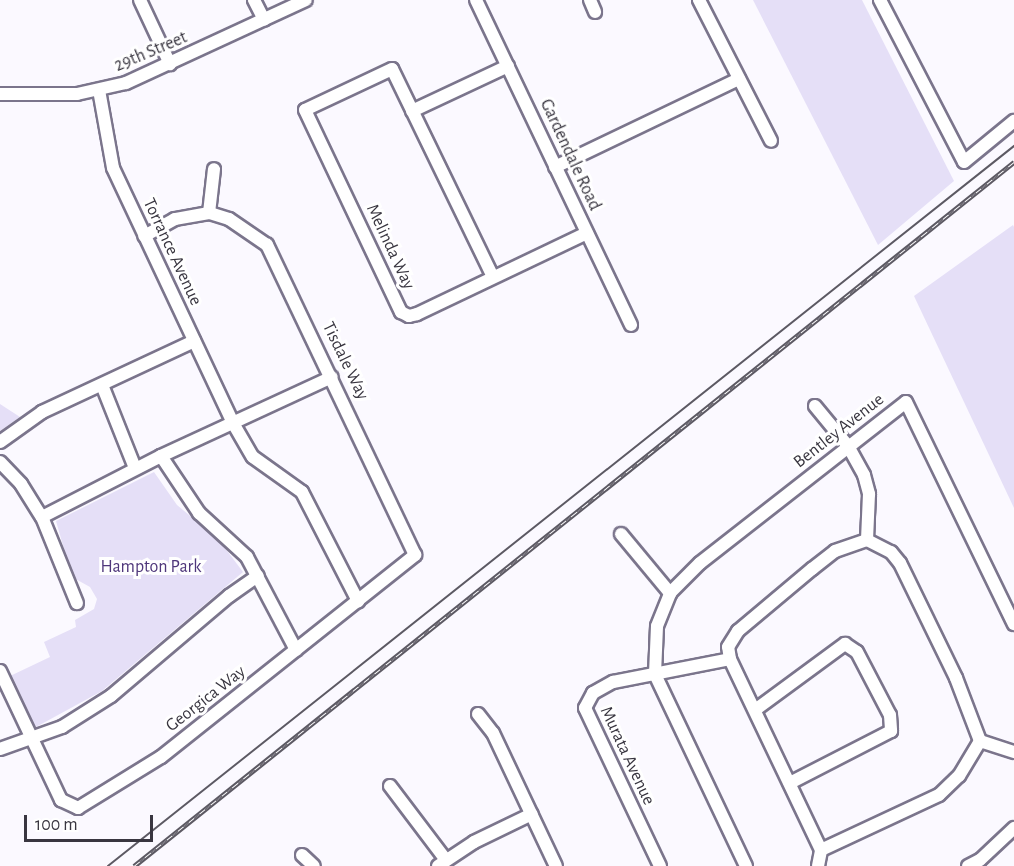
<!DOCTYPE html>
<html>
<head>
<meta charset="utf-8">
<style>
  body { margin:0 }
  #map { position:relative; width:1014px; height:866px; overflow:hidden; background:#fbf9ff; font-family:"Alegreya Sans",sans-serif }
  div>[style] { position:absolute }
  .green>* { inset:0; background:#e5dff7 }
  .roads { filter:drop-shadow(2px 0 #7b758c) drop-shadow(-2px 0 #7b758c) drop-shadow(0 2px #7b758c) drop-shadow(0 -2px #7b758c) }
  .minor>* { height:12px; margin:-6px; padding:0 6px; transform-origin:6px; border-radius:6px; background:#fff }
  .tram>* { height:1.5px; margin:-0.75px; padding:0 0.75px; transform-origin:0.75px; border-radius:0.75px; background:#5c5963 }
  .rail>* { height:4.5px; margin-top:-2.25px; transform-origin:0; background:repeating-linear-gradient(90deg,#fff 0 7px,#5c5963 0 14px); box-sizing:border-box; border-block:2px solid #5c5963 }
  span { translate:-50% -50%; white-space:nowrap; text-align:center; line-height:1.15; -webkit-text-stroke:6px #fff; paint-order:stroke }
  .street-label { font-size:18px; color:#393640 }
  .park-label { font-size:18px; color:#4f377b }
  .scale { position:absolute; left:24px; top:815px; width:129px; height:27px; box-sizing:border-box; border:3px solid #393640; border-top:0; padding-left:8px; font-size:18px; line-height:21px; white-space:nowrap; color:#393640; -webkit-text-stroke:4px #fff; paint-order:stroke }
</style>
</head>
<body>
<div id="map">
  <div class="green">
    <i style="clip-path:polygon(753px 0,862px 0,954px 181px,878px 245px)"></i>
    <i style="clip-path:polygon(1013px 225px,1014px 227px,1014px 508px,914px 296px)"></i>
    <i style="clip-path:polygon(0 404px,20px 417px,0 431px)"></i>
    <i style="clip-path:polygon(154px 472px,177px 505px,219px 540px,243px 572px,102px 691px,36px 727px,8px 677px,50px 657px,44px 642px,76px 627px,75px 620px,94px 609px,97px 599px,90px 587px,72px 577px,56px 521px)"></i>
  </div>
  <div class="roads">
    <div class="minor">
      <i style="left:140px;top:0;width:71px;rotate:64.9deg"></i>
      <i style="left:254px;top:0;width:22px;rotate:63deg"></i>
      <i style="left:476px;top:0;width:360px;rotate:64.5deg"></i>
      <i style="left:590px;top:0;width:13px;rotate:67deg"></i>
      <i style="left:699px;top:0;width:158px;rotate:62.9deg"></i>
      <i style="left:880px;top:0;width:182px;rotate:62.6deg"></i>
      <i style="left:964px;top:162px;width:65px;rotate:-39.4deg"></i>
      <i style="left:99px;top:90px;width:79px;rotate:79.8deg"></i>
      <i style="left:113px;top:168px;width:282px;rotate:64.8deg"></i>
      <i style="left:233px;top:423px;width:39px;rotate:60deg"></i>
      <i style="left:253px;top:457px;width:60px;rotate:35.5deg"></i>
      <i style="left:302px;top:492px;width:123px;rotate:62.8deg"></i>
      <i style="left:0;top:94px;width:77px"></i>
      <i style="left:77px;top:94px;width:50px;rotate:-12.7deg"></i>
      <i style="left:126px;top:83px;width:198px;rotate:-24.8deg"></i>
      <i style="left:412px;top:111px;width:106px;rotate:-25.1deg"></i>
      <i style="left:555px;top:167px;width:204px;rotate:-25.6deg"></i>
      <i style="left:209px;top:213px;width:44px;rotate:-83.5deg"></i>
      <i style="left:493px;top:277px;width:231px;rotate:-115.9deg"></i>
      <i style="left:392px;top:69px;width:96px;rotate:154.8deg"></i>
      <i style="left:305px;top:110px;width:224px;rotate:64.6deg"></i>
      <i style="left:401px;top:312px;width:9px;rotate:27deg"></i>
      <i style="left:409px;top:316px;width:8px;rotate:-14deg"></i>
      <i style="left:417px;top:314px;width:188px;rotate:-25.5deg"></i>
      <i style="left:102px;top:385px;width:89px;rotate:68.3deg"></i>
      <i style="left:815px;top:406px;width:52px;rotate:50.5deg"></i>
      <i style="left:848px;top:446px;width:33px;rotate:61deg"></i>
      <i style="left:864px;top:475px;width:20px;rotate:75deg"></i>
      <i style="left:869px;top:494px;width:46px;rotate:92.5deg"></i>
      <i style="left:0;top:442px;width:52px;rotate:-35.5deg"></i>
      <i style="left:42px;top:412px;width:168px;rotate:-25deg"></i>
      <i style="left:161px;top:456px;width:69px;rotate:56.3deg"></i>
      <i style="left:199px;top:513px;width:65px;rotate:42.5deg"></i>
      <i style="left:247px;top:557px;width:105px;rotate:62.2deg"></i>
      <i style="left:0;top:462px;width:30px;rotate:46deg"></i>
      <i style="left:21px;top:484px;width:39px;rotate:58deg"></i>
      <i style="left:42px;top:517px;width:93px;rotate:67.9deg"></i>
      <i style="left:42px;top:517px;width:134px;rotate:-27.1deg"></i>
      <i style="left:161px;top:456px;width:188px;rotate:-24.8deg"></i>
      <i style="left:621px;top:534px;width:77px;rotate:50.3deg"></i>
      <i style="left:867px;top:540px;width:27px;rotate:27deg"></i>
      <i style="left:891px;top:552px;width:14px;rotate:51deg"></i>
      <i style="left:900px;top:563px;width:128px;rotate:64deg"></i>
      <i style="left:956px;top:678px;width:67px;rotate:69.1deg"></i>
      <i style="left:0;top:671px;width:143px;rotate:64.7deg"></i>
      <i style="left:61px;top:800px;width:19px;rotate:25deg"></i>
      <i style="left:78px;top:808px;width:97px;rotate:-31.6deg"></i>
      <i style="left:161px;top:757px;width:325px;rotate:-38.5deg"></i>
      <i style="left:415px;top:555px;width:344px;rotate:-115.5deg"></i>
      <i style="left:267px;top:245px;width:46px;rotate:-145.6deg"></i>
      <i style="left:229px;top:219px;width:21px;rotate:-163deg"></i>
      <i style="left:209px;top:213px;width:35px;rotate:170deg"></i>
      <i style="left:175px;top:219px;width:35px;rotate:151deg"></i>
      <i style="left:755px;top:710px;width:112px;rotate:-36.3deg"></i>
      <i style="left:845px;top:644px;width:14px;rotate:34deg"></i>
      <i style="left:857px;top:652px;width:71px;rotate:62.4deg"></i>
      <i style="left:890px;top:715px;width:16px;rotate:86deg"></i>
      <i style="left:891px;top:731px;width:114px;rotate:152.8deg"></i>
      <i style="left:478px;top:714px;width:24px;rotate:52deg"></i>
      <i style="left:493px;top:733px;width:147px;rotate:64.7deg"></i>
      <i style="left:980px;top:741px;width:36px;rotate:18deg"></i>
      <i style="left:0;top:749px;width:66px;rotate:-19.5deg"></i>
      <i style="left:62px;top:727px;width:58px;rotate:-32.3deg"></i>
      <i style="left:111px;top:696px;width:155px;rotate:-40.3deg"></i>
      <i style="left:229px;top:596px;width:35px;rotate:-35deg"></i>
      <i style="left:390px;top:786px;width:93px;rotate:52.9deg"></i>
      <i style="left:821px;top:850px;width:212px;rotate:-115.5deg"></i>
      <i style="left:730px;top:659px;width:12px;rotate:-99deg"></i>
      <i style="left:728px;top:647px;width:19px;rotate:-58deg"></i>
      <i style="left:738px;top:631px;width:97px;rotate:-40deg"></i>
      <i style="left:812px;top:569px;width:29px;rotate:-38deg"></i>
      <i style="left:835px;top:551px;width:34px;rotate:-19deg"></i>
      <i style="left:821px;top:850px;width:130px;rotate:-25deg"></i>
      <i style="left:939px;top:795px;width:28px;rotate:-44deg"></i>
      <i style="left:959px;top:776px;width:41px;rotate:-59deg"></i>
      <i style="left:302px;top:855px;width:16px;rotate:43deg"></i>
      <i style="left:438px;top:866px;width:43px;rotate:-33.7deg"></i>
      <i style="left:474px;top:842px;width:64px;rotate:-25.8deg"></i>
      <i style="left:660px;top:866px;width:175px;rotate:-115.4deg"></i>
      <i style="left:585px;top:708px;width:17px;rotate:-62deg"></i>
      <i style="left:593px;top:693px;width:23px;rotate:-29deg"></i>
      <i style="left:613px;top:682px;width:119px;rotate:-11.1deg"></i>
      <i style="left:746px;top:866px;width:212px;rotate:-115.4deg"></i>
      <i style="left:655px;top:674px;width:48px;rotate:-87.6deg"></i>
      <i style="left:657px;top:626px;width:35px;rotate:-68deg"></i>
      <i style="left:670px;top:593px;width:42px;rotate:-45deg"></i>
      <i style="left:700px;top:563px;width:261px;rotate:-38deg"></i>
      <i style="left:906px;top:402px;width:247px;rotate:64.1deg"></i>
      <i style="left:818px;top:866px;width:16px;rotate:-79deg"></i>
      <i style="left:968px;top:866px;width:13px;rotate:-27deg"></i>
      <i style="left:980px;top:860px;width:47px;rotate:-43.3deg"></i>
    </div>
  </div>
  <div class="tram">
    <i style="left:108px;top:866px;width:1157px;rotate:-38.47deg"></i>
  </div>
  <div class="rail">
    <i style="left:134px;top:866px;width:1127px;rotate:-38.66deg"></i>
  </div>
  <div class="street-label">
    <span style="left:151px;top:52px;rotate:-23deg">29th Street</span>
    <span style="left:570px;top:155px;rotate:65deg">Gardendale Road</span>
    <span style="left:390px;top:247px;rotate:65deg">Melinda Way</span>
    <span style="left:172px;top:252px;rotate:65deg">Torrance Avenue</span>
    <span style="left:345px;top:361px;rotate:64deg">Tisdale Way</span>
    <span style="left:839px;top:431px;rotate:-38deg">Bentley Avenue</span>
    <span style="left:206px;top:699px;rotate:-38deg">Georgica Way</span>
    <span style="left:627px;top:756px;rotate:65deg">Murata Avenue</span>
  </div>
  <div class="park-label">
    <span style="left:151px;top:567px">Hampton Park</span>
  </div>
  <div class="scale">100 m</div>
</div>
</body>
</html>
